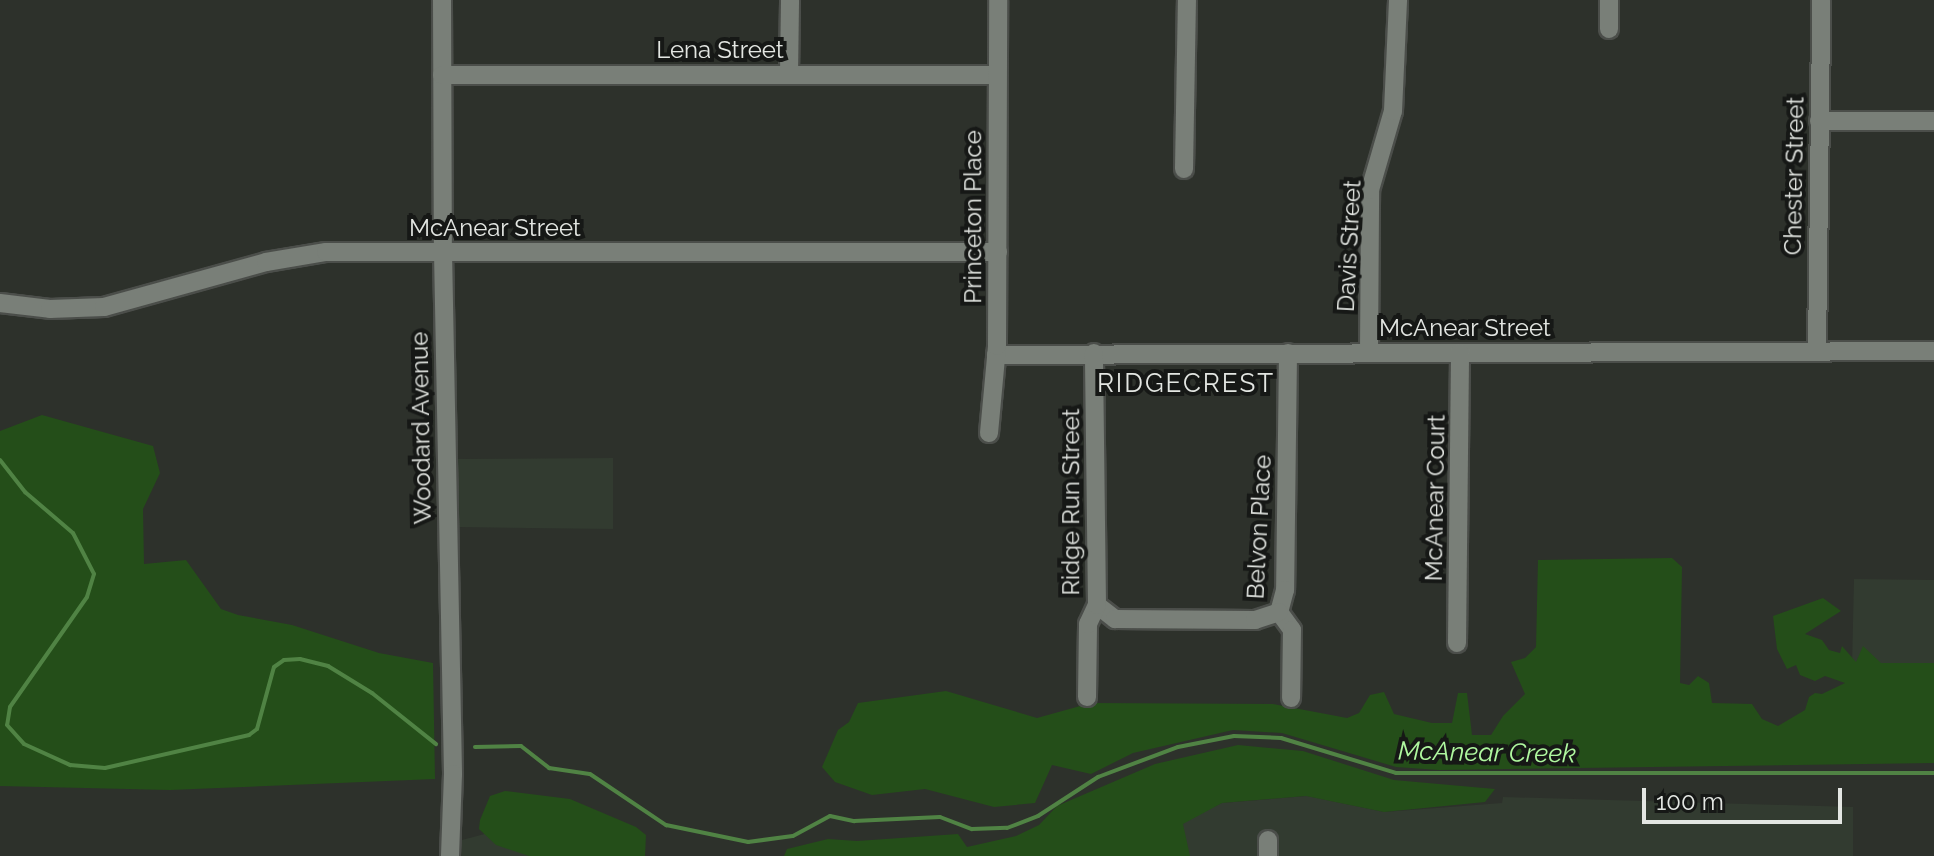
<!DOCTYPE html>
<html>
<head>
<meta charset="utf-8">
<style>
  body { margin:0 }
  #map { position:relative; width:1934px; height:856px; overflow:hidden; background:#2d312b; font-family:Raleway,sans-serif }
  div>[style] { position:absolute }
  .built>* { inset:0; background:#323b30 }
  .green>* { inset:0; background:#244e19 }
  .stream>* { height:4px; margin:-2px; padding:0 2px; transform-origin:2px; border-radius:2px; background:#508344 }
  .roads { filter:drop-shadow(2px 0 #4b4e4a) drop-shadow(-2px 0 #4b4e4a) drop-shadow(0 2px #4b4e4a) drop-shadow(0 -2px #4b4e4a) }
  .minor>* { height:18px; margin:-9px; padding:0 9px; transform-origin:9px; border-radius:9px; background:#797f78 }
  span { translate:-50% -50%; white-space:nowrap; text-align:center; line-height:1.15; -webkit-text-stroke:8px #161816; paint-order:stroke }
  .street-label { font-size:24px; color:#e3e6e2 }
  .neighbourhood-label { font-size:26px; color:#e3e6e2; letter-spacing:2px }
  .water-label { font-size:26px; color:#aff89f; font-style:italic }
  .scale { position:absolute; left:1642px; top:788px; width:200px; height:36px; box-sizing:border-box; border:4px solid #e3e6e2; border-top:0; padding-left:10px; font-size:24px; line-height:28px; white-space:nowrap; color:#e3e6e2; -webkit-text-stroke:6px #161816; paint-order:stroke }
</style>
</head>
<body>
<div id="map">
  <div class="built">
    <i style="clip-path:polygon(613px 458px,613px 529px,458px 527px,457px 459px)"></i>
    <i style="clip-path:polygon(1854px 579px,1934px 580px,1934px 755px,1850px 755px)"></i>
    <i style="clip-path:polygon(1307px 796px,1384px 812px,1502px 803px,1503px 797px,1853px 807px,1853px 856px,1072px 856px,1189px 818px,1222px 803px)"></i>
    <i style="clip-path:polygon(522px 824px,594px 856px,461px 856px,462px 840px)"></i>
  </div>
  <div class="green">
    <i style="clip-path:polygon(42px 415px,153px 446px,160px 473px,143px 509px,144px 564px,186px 560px,221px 609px,238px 615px,292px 625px,379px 653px,433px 663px,435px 779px,170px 790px,0 786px,0 431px)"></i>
    <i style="clip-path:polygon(1672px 558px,1682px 567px,1680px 683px,1689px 685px,1698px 676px,1709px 683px,1712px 703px,1752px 704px,1762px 719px,1778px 726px,1805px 710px,1809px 697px,1815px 693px,1822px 694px,1845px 683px,1825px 676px,1815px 681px,1800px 675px,1796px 665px,1787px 669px,1777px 649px,1773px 616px,1823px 598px,1841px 611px,1805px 634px,1822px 640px,1829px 650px,1840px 653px,1842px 646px,1856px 662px,1863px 646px,1881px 663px,1934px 663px,1934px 763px,1439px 770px,1396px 767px,1282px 733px,1233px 730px,1133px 753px,1091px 774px,1052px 765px,1035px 803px,994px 807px,925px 789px,872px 795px,835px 782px,822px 767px,838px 730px,849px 722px,858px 703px,946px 691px,1037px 718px,1091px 703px,1273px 704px,1347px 718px,1359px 713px,1370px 695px,1384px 692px,1394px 714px,1432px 723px,1452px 723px,1458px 693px,1467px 693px,1472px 735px,1491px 735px,1503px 716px,1525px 694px,1511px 662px,1525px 658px,1536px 647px,1538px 560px)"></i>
    <i style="clip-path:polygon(1238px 745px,1303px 751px,1394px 780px,1495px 789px,1485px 802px,1384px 812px,1306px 796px,1222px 803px,1183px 824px,1190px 856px,784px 856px,787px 849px,828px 839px,857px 841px,958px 834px,967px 847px,1016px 836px,1039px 825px,1057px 806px,1155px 764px)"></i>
    <i style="clip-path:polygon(505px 791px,570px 799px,636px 827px,646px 835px,645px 856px,529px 856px,496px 845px,479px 829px,480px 820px,490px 796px)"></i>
  </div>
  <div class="stream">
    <i style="left:0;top:460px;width:41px;rotate:52deg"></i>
    <i style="left:25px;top:492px;width:63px;rotate:40.5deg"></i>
    <i style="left:73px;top:533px;width:46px;rotate:62.9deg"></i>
    <i style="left:94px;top:574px;width:24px;rotate:107deg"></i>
    <i style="left:87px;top:597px;width:134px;rotate:125deg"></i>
    <i style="left:10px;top:707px;width:18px;rotate:99deg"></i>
    <i style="left:7px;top:725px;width:25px;rotate:48deg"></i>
    <i style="left:24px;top:744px;width:51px;rotate:24.5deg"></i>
    <i style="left:70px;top:765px;width:35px;rotate:5deg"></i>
    <i style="left:105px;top:768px;width:148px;rotate:-12.9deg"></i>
    <i style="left:249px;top:735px;width:10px;rotate:-37deg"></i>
    <i style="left:257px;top:729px;width:64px;rotate:-74.7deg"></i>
    <i style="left:274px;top:667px;width:12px;rotate:-35deg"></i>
    <i style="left:284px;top:660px;width:16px;rotate:-4deg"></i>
    <i style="left:300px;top:659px;width:29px;rotate:14deg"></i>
    <i style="left:328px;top:666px;width:52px;rotate:31.5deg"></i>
    <i style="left:372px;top:693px;width:82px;rotate:38.6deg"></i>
    <i style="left:475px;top:747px;width:46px;rotate:-1.2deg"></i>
    <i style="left:521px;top:746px;width:36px;rotate:38deg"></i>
    <i style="left:549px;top:768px;width:41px;rotate:8.3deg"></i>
    <i style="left:590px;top:774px;width:92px;rotate:33.9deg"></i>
    <i style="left:666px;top:825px;width:84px;rotate:11.7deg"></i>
    <i style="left:748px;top:842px;width:45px;rotate:-7.6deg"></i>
    <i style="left:793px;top:836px;width:42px;rotate:-28.4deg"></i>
    <i style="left:830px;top:816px;width:25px;rotate:12deg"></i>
    <i style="left:854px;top:821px;width:86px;rotate:-2.7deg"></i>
    <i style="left:940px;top:817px;width:34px;rotate:21deg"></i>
    <i style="left:972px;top:829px;width:35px;rotate:-2deg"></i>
    <i style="left:1007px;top:828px;width:33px;rotate:-21deg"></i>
    <i style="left:1038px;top:816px;width:72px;rotate:-33deg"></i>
    <i style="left:1098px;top:777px;width:85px;rotate:-20.6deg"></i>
    <i style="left:1178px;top:747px;width:57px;rotate:-11.1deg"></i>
    <i style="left:1234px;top:736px;width:47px;rotate:2.4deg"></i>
    <i style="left:1281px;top:738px;width:120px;rotate:16.9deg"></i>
    <i style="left:1396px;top:773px;width:538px"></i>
  </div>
  <div class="roads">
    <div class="minor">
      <i style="left:442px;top:0;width:252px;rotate:89.8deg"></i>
      <i style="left:443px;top:252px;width:522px;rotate:88.9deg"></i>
      <i style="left:453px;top:774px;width:82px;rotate:92.1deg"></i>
      <i style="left:1609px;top:29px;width:29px;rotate:-90deg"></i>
      <i style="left:789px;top:74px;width:74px;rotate:-89.2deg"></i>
      <i style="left:442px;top:75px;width:555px"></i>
      <i style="left:1819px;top:121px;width:115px"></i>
      <i style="left:1184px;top:169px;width:169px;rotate:-89deg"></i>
      <i style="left:0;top:303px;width:50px;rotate:6.8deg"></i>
      <i style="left:50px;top:309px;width:54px;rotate:-2.1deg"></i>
      <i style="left:104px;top:307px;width:168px;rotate:-15.5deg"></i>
      <i style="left:266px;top:262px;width:61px;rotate:-9.5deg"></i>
      <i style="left:326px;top:252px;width:672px"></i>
      <i style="left:1369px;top:352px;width:162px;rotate:-89.6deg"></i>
      <i style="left:1370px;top:190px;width:82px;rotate:-73.8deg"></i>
      <i style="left:1393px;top:111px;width:111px;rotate:-87.4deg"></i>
      <i style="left:1817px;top:352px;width:352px;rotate:-89.3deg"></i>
      <i style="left:1288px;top:353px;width:237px;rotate:90.7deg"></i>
      <i style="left:1285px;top:590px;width:23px;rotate:105deg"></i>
      <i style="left:1279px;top:612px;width:22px;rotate:54deg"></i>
      <i style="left:1292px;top:630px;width:68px;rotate:90.8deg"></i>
      <i style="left:996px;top:355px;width:938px;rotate:-0.24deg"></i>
      <i style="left:989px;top:433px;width:87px;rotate:-84.7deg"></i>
      <i style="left:997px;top:346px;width:346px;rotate:-89.8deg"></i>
      <i style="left:1097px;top:605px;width:23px;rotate:38deg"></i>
      <i style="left:1115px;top:619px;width:140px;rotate:0.4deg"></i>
      <i style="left:1255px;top:620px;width:25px;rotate:-18deg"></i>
      <i style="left:1457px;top:643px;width:290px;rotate:-89.4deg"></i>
      <i style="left:1087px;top:697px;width:73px;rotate:-89.2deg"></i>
      <i style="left:1088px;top:624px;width:21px;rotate:-65deg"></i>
      <i style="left:1097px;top:605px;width:252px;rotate:-90.7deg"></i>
      <i style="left:1268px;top:840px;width:16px;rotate:90deg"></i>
    </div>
  </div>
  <div class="street-label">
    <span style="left:720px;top:50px">Lena Street</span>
    <span style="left:1794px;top:176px;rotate:-89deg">Chester Street</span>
    <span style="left:973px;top:217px;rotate:-90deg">Princeton Place</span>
    <span style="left:495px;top:228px">McAnear Street</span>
    <span style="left:1349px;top:246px;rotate:-87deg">Davis Street</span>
    <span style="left:1465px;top:328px">McAnear Street</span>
    <span style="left:421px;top:428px;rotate:-91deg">Woodard Avenue</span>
    <span style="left:1435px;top:498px;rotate:-89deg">McAnear Court</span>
    <span style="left:1071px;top:502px;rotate:-90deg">Ridge Run Street</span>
    <span style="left:1259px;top:527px;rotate:-87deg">Belvon Place</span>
  </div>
  <div class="neighbourhood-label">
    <span style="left:1186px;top:384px">RIDGECREST</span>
  </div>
  <div class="water-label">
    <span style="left:1487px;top:753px;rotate:1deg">McAnear Creek</span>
  </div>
  <div class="scale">100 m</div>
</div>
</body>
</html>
